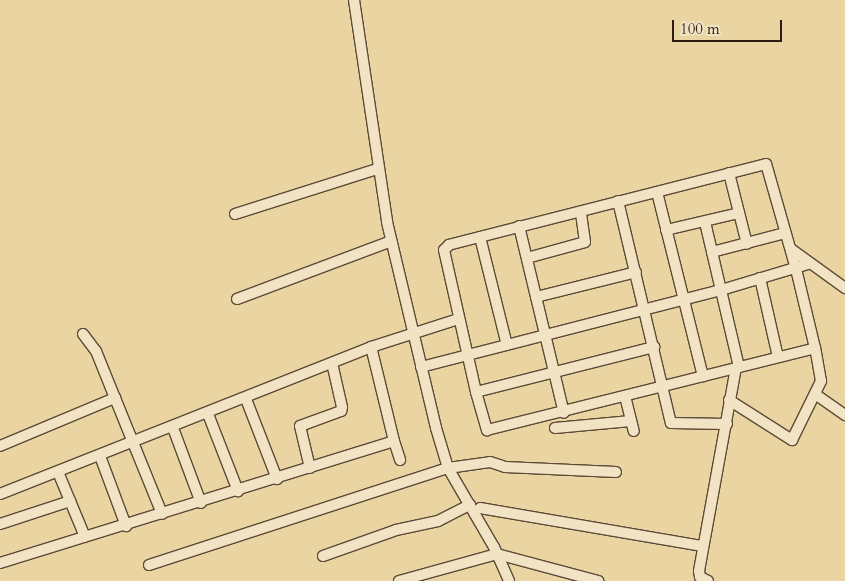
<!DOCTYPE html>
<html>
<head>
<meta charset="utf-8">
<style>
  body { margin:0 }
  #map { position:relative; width:845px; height:581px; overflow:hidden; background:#e9d4a2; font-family:Cardo,serif }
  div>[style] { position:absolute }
  .roads { filter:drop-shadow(1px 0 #5c4a38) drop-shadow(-1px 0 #5c4a38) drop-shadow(0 1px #5c4a38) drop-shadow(0 -1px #5c4a38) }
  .minor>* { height:10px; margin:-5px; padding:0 5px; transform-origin:5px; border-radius:5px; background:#f1e3c3 }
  span { translate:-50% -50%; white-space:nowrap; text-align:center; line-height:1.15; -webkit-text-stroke:5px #f1e3c3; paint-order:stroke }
  .scale { position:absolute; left:672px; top:20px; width:110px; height:22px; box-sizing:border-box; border:2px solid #2d1c15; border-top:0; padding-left:6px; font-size:15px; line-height:18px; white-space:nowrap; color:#2d1c15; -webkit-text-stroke:4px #f1e3c3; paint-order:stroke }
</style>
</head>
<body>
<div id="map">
  <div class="roads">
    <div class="minor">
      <i style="left:354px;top:0;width:224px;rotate:81.5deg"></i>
      <i style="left:387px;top:222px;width:212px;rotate:76.6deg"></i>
      <i style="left:436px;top:428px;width:42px;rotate:73.3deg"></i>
      <i style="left:448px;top:468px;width:91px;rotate:59.8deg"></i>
      <i style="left:494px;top:547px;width:37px;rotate:66deg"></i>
      <i style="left:729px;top:173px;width:73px;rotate:75.8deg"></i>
      <i style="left:657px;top:192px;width:190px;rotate:76deg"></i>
      <i style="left:618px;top:201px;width:228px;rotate:76.6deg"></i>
      <i style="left:671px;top:423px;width:56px;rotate:1deg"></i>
      <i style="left:235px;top:214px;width:149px;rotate:-17.6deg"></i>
      <i style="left:705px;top:222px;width:149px;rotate:76.8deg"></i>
      <i style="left:519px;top:226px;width:192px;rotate:76.5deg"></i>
      <i style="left:666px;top:230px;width:75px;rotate:-13.1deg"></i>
      <i style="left:480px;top:237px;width:111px;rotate:76deg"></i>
      <i style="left:791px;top:249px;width:67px;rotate:35.8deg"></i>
      <i style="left:712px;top:252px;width:75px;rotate:-14.6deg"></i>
      <i style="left:527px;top:258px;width:60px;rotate:-15.4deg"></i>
      <i style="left:585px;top:242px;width:30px;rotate:-98deg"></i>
      <i style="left:760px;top:278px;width:81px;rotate:77.2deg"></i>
      <i style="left:536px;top:297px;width:103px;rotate:-14deg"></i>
      <i style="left:237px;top:299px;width:165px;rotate:-20.6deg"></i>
      <i style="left:83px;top:334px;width:21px;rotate:53deg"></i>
      <i style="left:96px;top:351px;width:51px;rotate:68deg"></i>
      <i style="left:421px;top:367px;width:310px;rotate:-14.4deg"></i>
      <i style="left:721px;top:290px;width:91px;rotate:-16.6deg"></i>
      <i style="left:476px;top:392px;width:184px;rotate:-14.2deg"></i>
      <i style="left:815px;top:394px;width:37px;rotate:35deg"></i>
      <i style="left:625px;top:396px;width:36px;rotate:76deg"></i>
      <i style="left:246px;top:399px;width:86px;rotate:68.8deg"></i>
      <i style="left:729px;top:400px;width:75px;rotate:32.4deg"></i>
      <i style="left:792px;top:440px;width:66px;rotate:-63.8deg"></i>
      <i style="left:821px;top:381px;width:34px;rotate:-100deg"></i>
      <i style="left:815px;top:348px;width:81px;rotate:-103.5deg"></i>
      <i style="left:796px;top:269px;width:109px;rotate:-105.9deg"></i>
      <i style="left:766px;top:164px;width:327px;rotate:165.7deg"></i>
      <i style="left:449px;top:245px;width:7px;rotate:135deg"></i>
      <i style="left:444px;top:250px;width:146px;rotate:77.3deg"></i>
      <i style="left:476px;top:392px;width:40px;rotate:74deg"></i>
      <i style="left:487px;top:430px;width:338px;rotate:-14deg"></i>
      <i style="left:208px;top:414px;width:83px;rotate:68.7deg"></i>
      <i style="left:173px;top:428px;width:80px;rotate:69.5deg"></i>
      <i style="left:555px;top:428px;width:76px;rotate:-5.3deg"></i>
      <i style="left:394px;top:441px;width:97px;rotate:-103.7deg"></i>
      <i style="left:371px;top:347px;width:91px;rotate:-17.8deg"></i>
      <i style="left:0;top:446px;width:125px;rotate:-22.7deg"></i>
      <i style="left:115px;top:398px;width:125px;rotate:67.9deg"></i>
      <i style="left:100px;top:456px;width:75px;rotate:69.6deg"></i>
      <i style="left:310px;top:468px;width:43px;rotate:-103.4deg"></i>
      <i style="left:300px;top:426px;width:44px;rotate:-20.1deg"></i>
      <i style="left:341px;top:411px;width:4px;rotate:-76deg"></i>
      <i style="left:342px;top:407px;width:45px;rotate:-102.8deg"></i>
      <i style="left:58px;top:472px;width:70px;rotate:67.4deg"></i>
      <i style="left:0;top:494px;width:399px;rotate:-21.6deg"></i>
      <i style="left:480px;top:508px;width:226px;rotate:9.7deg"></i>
      <i style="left:0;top:524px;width:74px;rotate:-18.2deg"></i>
      <i style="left:323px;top:556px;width:77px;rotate:-19.6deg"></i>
      <i style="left:396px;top:530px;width:43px;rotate:-12.1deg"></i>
      <i style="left:438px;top:521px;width:36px;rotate:-27deg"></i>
      <i style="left:0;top:563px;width:412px;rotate:-17.2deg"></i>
      <i style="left:394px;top:441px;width:20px;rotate:72deg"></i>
      <i style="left:149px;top:565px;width:314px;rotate:-18deg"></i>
      <i style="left:448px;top:468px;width:42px;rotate:-8.1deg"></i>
      <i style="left:490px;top:462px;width:16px;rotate:18deg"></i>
      <i style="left:505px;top:467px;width:111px;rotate:2.6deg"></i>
      <i style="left:399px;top:581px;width:102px;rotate:-15.4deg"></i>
      <i style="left:497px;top:554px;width:105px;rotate:15deg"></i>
      <i style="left:708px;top:581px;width:9px;rotate:-153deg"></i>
      <i style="left:700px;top:577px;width:6px;rotate:-99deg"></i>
      <i style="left:699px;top:571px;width:206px;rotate:-79.7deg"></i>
    </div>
  </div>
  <div class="scale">100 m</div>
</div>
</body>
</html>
